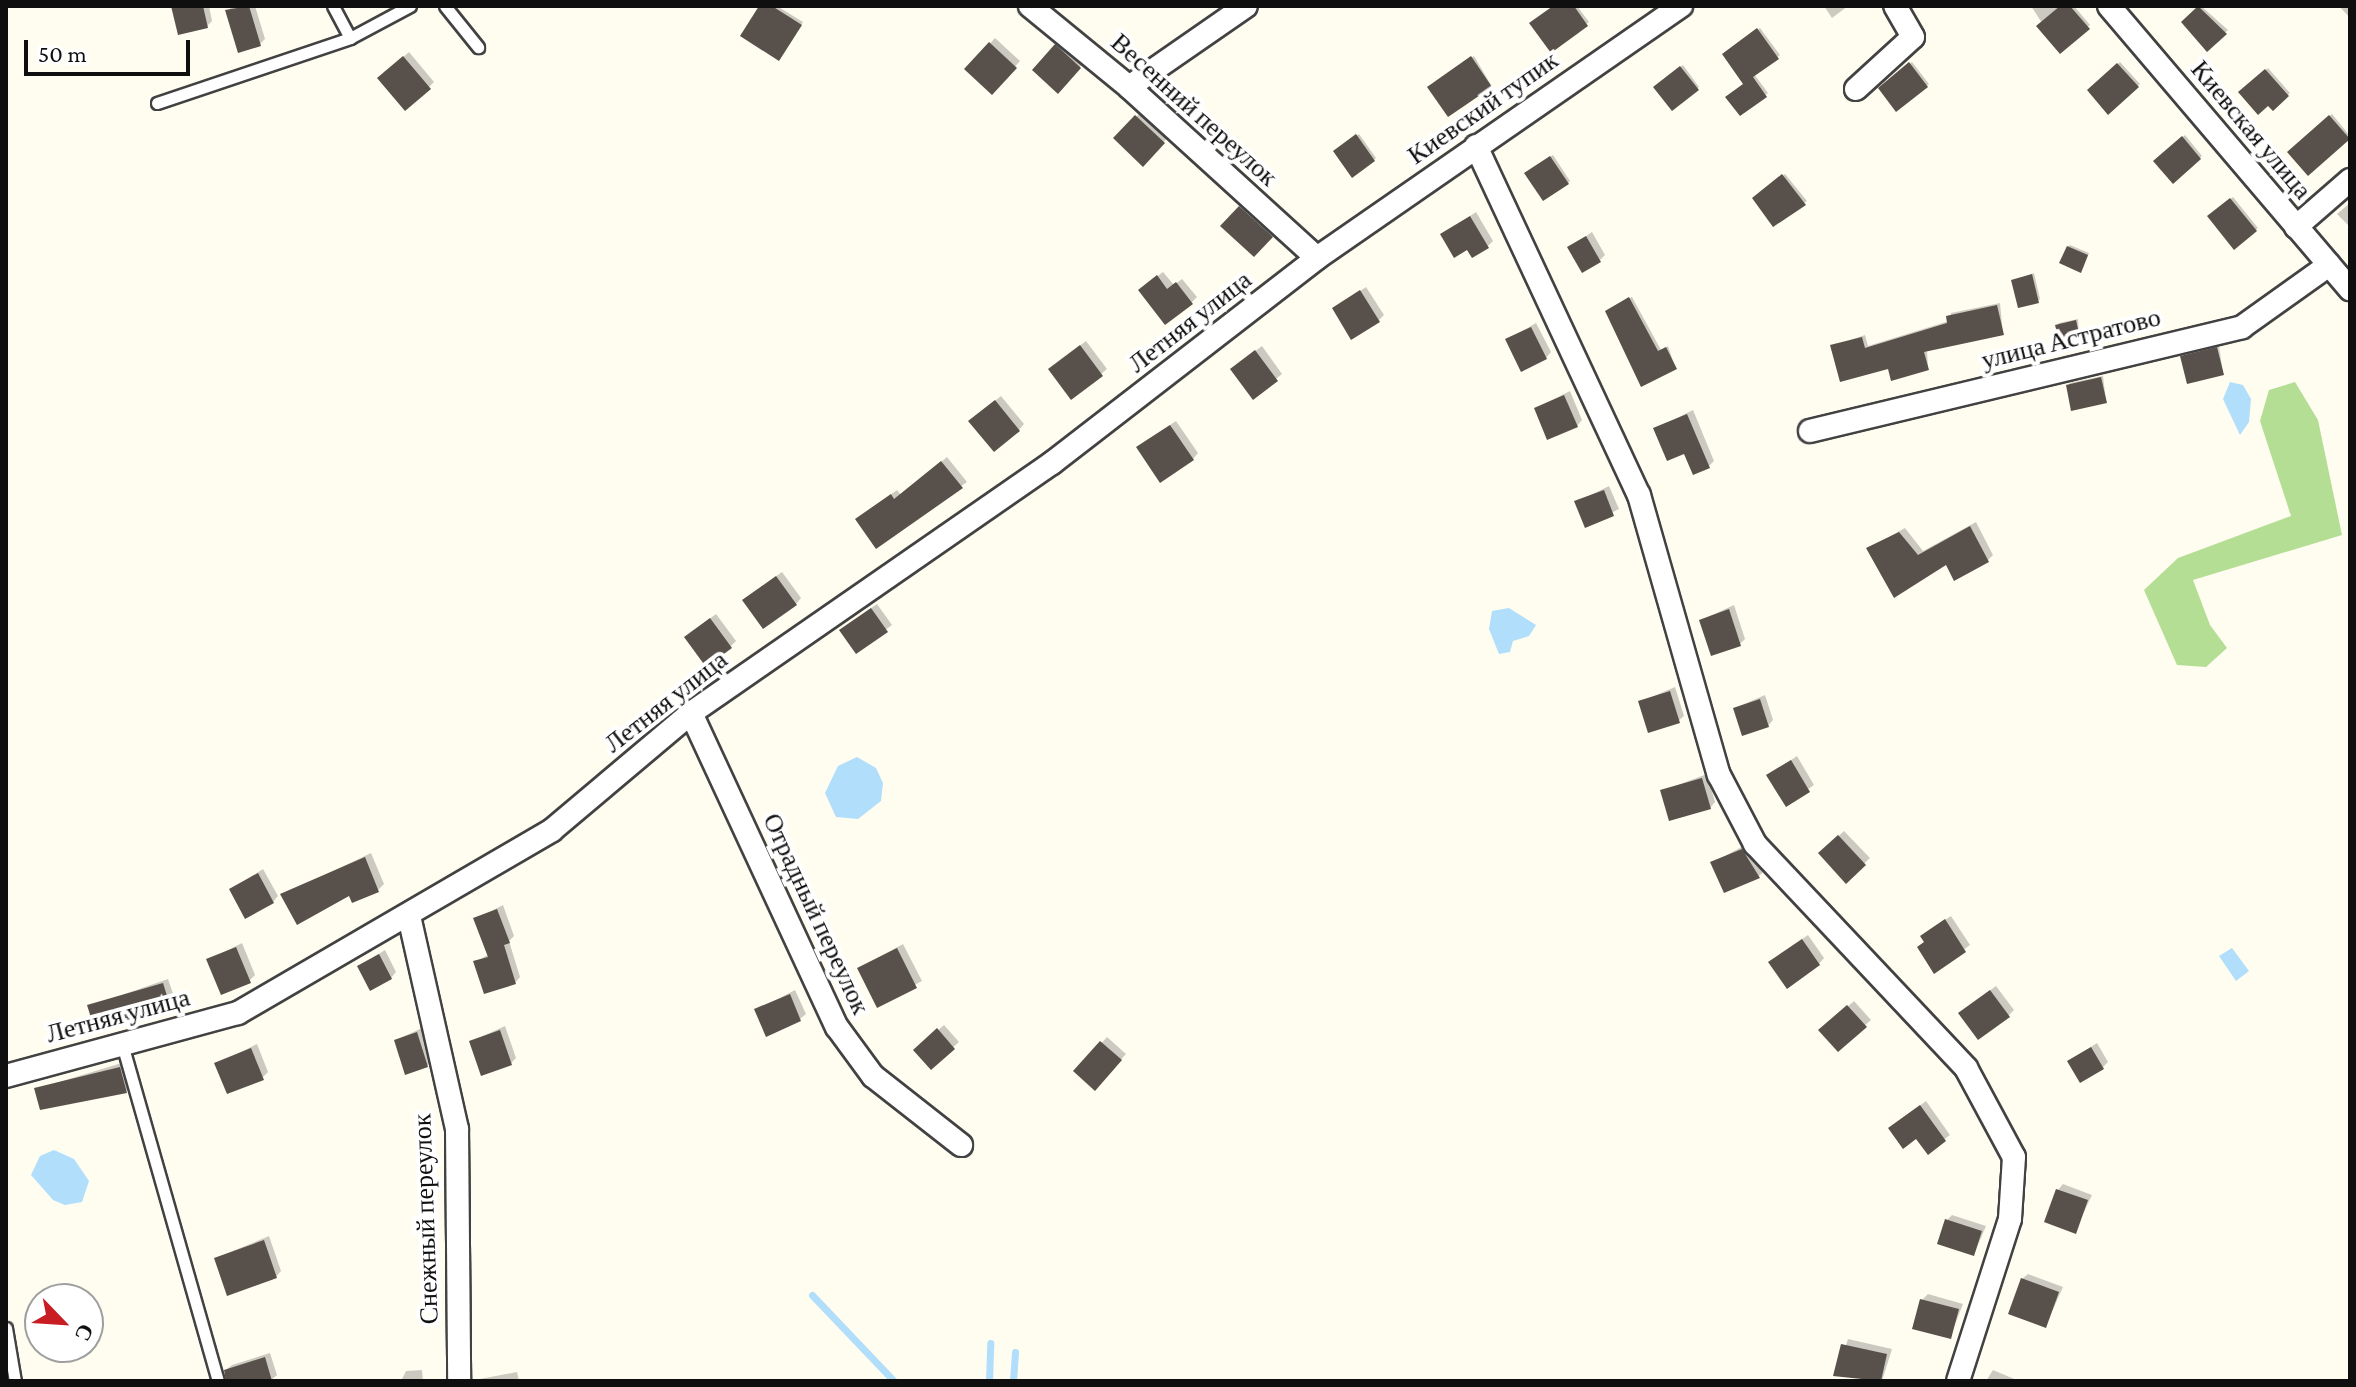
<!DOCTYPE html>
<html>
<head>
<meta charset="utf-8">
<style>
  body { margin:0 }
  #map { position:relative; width:2356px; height:1387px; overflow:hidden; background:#fffcf0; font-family:"Crimson Pro",serif }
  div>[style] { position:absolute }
  .forest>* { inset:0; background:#b5de95 }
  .water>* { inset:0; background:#b1defa }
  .shadow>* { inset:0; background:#0003 }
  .stream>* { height:7px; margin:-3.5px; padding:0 3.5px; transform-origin:3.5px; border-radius:3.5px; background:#b1defa }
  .building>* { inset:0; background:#58504a }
  .roads { filter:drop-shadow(2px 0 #424242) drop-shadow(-2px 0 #424242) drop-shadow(0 2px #424242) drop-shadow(0 -2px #424242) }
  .lane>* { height:11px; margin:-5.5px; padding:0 5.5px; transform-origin:5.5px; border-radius:5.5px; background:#fff }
  .street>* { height:22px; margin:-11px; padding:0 11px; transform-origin:11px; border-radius:11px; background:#fff }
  span { translate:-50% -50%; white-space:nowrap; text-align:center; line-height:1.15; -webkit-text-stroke:8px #fff; paint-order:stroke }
  .street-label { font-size:26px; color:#0f0f0f }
  .frame { position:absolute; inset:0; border:8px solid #0f0f0f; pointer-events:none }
  .north { position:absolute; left:24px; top:1283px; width:80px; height:80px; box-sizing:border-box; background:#fff; border:2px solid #9f9f9f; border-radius:50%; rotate:115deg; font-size:22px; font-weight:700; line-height:32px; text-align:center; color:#0f0f0f }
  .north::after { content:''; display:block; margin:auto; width:28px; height:36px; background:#c81d23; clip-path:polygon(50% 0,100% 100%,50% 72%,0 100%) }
  .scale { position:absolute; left:24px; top:40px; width:166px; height:36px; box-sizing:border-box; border:4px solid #0f0f0f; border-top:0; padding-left:10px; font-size:24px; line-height:28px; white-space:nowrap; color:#0f0f0f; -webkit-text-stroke:6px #fff; paint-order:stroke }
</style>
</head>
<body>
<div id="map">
  <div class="forest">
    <i style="clip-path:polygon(2295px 382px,2318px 420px,2342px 535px,2193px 580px,2210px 625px,2227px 648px,2206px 667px,2177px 665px,2144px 590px,2178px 558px,2291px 516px,2260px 421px,2269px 390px)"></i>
  </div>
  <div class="water">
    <i style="clip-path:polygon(2230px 382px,2243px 385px,2251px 399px,2249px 422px,2240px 435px,2223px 399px)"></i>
    <i style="clip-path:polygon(1509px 608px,1536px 625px,1529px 636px,1513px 641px,1510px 652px,1499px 654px,1489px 629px,1492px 611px)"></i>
    <i style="clip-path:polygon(857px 757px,876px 768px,883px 783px,881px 801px,858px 819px,836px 817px,825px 793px,838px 766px)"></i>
    <i style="clip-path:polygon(2232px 948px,2249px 971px,2236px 981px,2219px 956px)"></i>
    <i style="clip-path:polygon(54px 1150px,74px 1159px,89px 1181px,82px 1202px,65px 1205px,53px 1200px,31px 1175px,40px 1156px)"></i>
  </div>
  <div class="shadow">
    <i style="clip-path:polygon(173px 6px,209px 6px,212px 21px,207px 26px)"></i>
    <i style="clip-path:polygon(232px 6px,255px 6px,265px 39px,260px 44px,228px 11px)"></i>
    <i style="clip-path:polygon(761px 6px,777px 6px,803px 22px,781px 56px)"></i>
    <i style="clip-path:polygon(1555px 6px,1577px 6px,1589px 22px,1552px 51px)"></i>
    <i style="clip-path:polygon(1824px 6px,1848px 6px,1832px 18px)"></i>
    <i style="clip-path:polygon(2031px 6px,2074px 6px,2090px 25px,2060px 51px)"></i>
    <i style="clip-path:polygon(2201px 6px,2228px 30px,2207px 49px,2183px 22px)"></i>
    <i style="clip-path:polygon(2339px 6px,2350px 6px,2350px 18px)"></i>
    <i style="clip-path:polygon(1760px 28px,1780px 55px,1754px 74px,1768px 93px,1740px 114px,1746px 84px,1726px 52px)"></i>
    <i style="clip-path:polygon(995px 38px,1020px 61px,992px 92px,967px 69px)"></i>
    <i style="clip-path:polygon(1061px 40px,1085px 61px,1058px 91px,1034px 70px)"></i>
    <i style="clip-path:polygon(409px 52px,434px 82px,429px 87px,385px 73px)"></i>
    <i style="clip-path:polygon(1474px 56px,1491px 85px,1432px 85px)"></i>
    <i style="clip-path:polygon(1912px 62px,1929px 84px,1896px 109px,1880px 88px)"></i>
    <i style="clip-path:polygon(2120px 62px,2140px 84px,2108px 112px,2089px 90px)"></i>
    <i style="clip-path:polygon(1683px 65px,1699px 87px,1672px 108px,1655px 87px)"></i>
    <i style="clip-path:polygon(2268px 68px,2290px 93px,2273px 108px,2241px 92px)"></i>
    <i style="clip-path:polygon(1142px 111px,1168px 137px,1143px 164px,1116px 138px)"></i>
    <i style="clip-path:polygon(2332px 114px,2350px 136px,2308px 173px,2290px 152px)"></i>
    <i style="clip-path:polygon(1359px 134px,1376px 158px,1374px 160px,1337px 149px)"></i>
    <i style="clip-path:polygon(2185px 135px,2202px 156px,2173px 181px,2156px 161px)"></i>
    <i style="clip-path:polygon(1553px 155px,1570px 181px,1568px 183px,1529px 171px)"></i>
    <i style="clip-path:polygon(1785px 174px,1807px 201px,1774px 225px,1755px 199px)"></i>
    <i style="clip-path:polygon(2233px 197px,2258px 228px,2235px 247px,2210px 216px)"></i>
    <i style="clip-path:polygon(1246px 202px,1277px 230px,1254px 255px,1223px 226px)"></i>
    <i style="clip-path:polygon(2350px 203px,2350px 227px,2337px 214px)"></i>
    <i style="clip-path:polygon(1476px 212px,1493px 241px,1488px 246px,1442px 235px)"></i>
    <i style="clip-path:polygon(1592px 232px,1605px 255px,1600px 260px,1570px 247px)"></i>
    <i style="clip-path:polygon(2070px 245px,2089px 253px,2083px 268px,2068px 247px)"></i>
    <i style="clip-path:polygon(1163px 272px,1174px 285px,1182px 279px,1197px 297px,1191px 303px,1146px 285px)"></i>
    <i style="clip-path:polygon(2034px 273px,2040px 299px,2038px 301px,2013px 281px)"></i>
    <i style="clip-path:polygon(1366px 287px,1384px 315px,1379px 320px,1334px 309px)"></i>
    <i style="clip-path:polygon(1632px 297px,1661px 350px,1668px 346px,1675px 367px,1609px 309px)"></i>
    <i style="clip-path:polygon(2000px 303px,2003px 334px,1927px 350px,1928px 368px,1889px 367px,1833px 346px,1865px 335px,1868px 346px,1949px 321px,1951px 313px)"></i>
    <i style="clip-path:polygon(2078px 319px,2079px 336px,2057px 326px,2059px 323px)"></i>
    <i style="clip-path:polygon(1536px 323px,1551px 352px,1546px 358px,1507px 340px)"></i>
    <i style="clip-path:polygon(1086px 341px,1107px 369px,1101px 374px,1056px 364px)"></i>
    <i style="clip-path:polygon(1262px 346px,1282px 374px,1254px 397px,1238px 364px)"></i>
    <i style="clip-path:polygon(2219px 346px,2223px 373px,2182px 357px,2184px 355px)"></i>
    <i style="clip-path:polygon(2103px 376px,2106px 401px,2068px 386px,2070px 383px)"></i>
    <i style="clip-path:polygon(1570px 391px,1582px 420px,1577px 426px,1536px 408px)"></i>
    <i style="clip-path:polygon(1001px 396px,1024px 424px,1019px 430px,976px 416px)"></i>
    <i style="clip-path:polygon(1693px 410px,1714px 461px,1709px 466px,1655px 429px)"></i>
    <i style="clip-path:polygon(1176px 421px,1198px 453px,1193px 459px,1144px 442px)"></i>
    <i style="clip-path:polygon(947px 457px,967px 482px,876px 546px,863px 514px,897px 490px,901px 495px)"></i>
    <i style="clip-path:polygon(1609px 486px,1619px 509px,1586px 525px,1577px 502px)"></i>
    <i style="clip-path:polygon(1976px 522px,1993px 555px,1988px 560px,1946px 562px,1868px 549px,1905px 528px,1923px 551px)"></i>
    <i style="clip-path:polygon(782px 572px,801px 598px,796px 604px,750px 595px)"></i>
    <i style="clip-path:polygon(877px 604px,892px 625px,857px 651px,847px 625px)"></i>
    <i style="clip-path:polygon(1734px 605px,1745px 639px,1740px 644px,1701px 620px)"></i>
    <i style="clip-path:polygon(716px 614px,736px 641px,731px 646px,692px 632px)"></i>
    <i style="clip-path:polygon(1675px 687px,1684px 716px,1678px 721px,1640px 702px)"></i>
    <i style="clip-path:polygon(1765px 695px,1773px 720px,1768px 726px,1735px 708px)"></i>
    <i style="clip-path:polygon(1797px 756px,1814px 785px,1786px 804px,1769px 775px)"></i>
    <i style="clip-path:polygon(1707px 774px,1715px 802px,1710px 808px,1662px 791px)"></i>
    <i style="clip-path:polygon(1844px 831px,1870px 858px,1846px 881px,1820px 853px)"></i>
    <i style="clip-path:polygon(1747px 844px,1764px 871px,1759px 876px,1712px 863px)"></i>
    <i style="clip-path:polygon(371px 853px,384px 884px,378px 890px,353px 900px,350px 894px,283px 895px)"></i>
    <i style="clip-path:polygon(263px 869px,278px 896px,273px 902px,231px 889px)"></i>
    <i style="clip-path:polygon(503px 905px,514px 936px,509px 941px,520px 977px,515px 983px,476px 962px,489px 954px,476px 919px)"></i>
    <i style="clip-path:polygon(1951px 916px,1970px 945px,1935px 971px,1928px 931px)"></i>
    <i style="clip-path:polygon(1808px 935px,1824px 958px,1819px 964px,1776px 957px)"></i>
    <i style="clip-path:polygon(242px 943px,255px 975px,249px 981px,209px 960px)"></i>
    <i style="clip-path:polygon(903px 944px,922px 981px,878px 1005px,859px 968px)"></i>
    <i style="clip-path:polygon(385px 950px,396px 972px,391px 978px,359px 966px)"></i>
    <i style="clip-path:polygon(168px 979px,176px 1002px,170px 1007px,90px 1006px)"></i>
    <i style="clip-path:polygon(1996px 986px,2014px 1010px,2008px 1016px,1966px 1008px)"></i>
    <i style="clip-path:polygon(795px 990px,806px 1014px,800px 1019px,757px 1010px)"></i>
    <i style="clip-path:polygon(1854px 1001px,1871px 1020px,1838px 1049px,1821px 1030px)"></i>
    <i style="clip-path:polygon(944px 1025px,959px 1042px,931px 1067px,916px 1050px)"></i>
    <i style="clip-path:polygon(505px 1026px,516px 1058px,510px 1064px,472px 1041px)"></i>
    <i style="clip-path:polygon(422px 1028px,433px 1060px,427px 1066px,396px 1040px)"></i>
    <i style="clip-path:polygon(1107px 1037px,1126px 1054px,1100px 1083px,1076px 1071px)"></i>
    <i style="clip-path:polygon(2097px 1043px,2108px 1062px,2103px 1067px,2069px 1061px)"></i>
    <i style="clip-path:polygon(257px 1044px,268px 1072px,262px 1078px,217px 1064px)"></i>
    <i style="clip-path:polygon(125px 1062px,131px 1086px,126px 1091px,36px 1089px)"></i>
    <i style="clip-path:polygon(1926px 1101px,1950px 1135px,1928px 1152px,1917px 1136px,1896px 1123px)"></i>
    <i style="clip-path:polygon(2063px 1184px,2092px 1195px,2075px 1231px,2058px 1190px)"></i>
    <i style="clip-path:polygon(1952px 1215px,1986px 1226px,1974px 1254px,1947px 1220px)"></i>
    <i style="clip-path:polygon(269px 1236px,281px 1271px,276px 1277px,216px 1258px)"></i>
    <i style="clip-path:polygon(2028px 1274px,2063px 1287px,2046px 1325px,2022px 1279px)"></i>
    <i style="clip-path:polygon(1928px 1294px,1963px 1304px,1950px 1337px,1922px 1300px)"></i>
    <i style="clip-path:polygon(1848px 1339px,1892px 1349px,1882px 1381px,1836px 1374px)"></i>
    <i style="clip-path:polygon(270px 1353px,277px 1375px,271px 1380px,230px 1381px,226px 1370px,232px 1365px)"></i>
    <i style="clip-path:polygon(422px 1370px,423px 1381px,401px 1381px,406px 1371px)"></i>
    <i style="clip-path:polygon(1993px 1370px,2019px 1381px,1986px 1381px)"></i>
    <i style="clip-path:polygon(517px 1372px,519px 1381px,478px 1381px,480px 1379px)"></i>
  </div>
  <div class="stream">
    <i style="left:812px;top:1295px;width:119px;rotate:46.4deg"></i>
    <i style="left:989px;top:1381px;width:38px;rotate:-88deg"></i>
    <i style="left:1013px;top:1381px;width:29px;rotate:-86deg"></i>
  </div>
  <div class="building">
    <i style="clip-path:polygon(171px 6px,203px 6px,208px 28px,178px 35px)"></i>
    <i style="clip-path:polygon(249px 6px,261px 46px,238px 53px,225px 10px)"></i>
    <i style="clip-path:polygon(759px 6px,772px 6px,802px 25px,779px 61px,740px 36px)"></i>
    <i style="clip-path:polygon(1553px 6px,1574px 6px,1588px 26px,1551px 53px,1529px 23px)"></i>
    <i style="clip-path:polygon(2060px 6px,2070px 6px,2090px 29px,2060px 54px,2036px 26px)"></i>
    <i style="clip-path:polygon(2198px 6px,2227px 34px,2207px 52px,2181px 22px)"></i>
    <i style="clip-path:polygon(1757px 28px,1779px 59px,1753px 77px,1767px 97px,1740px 116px,1725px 97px,1743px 84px,1722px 54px)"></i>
    <i style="clip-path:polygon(989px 42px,1017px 68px,992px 95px,964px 69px)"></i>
    <i style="clip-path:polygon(1055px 44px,1081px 68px,1058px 94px,1032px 70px)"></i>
    <i style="clip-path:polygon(403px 56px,431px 89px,405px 111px,377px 78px)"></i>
    <i style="clip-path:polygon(1471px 56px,1492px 87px,1448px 117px,1427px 87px)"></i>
    <i style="clip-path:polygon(1909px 62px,1928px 87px,1896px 112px,1878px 88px)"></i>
    <i style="clip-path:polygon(2117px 63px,2139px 87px,2108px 115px,2087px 90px)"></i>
    <i style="clip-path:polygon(1680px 66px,1699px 90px,1672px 111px,1653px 87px)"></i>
    <i style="clip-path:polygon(2265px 69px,2289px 96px,2273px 111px,2268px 106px,2258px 115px,2238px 92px)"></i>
    <i style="clip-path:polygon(1135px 115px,1165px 143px,1143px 167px,1113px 138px)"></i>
    <i style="clip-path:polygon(2329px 115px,2350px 139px,2308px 176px,2287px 152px)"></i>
    <i style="clip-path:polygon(1356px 134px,1375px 161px,1352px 178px,1333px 151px)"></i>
    <i style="clip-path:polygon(2182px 136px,2201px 159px,2173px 184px,2153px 161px)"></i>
    <i style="clip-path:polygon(1550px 156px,1569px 184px,1543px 201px,1524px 173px)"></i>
    <i style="clip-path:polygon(1782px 174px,1806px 205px,1773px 227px,1752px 198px)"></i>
    <i style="clip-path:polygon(2230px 198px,2257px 231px,2234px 250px,2207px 216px)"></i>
    <i style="clip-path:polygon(1239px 206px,1273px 237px,1254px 257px,1220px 226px)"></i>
    <i style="clip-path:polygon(1470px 216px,1489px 248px,1472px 258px,1467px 250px,1454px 258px,1440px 234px)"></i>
    <i style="clip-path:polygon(1586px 236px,1601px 262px,1582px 273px,1567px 247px)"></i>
    <i style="clip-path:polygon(2067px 246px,2088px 255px,2081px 273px,2059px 263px)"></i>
    <i style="clip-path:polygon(2032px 274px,2039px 303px,2018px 308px,2011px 280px)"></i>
    <i style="clip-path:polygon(1157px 275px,1167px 289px,1176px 282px,1193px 304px,1165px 325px,1138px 290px)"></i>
    <i style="clip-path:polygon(1360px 290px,1380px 322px,1351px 340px,1332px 308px)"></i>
    <i style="clip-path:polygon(1629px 297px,1658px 351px,1666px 347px,1677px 369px,1641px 387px,1605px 311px)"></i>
    <i style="clip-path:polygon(1997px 305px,2004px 335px,1924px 352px,1929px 370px,1891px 381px,1888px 369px,1840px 382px,1830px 345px,1862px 337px,1865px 348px,1947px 323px,1946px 316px)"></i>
    <i style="clip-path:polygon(2076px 320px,2080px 338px,2059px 342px,2055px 325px)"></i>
    <i style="clip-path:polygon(1531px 327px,1547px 359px,1521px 372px,1505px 339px)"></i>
    <i style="clip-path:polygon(1080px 345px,1103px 376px,1071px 400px,1048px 369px)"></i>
    <i style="clip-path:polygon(2217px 347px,2224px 375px,2187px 384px,2180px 356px)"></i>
    <i style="clip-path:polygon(1255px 350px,1278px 381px,1253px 400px,1230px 369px)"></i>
    <i style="clip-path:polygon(2101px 377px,2107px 403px,2071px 411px,2066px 385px)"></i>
    <i style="clip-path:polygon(1564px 395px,1578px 427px,1547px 440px,1534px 408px)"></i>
    <i style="clip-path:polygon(995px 400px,1020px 431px,994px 452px,968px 421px)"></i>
    <i style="clip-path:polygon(1687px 414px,1710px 468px,1693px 475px,1684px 454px,1667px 461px,1653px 428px)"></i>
    <i style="clip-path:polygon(1170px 425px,1194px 460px,1160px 483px,1136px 447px)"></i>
    <i style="clip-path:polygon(941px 461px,963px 488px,876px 549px,855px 519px,891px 494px,894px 499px)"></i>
    <i style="clip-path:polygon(1604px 490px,1614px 516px,1585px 528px,1574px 501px)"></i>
    <i style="clip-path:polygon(1970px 526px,1989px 562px,1954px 581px,1946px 565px,1894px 598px,1866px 548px,1899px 532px,1918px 555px)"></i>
    <i style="clip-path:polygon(776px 576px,797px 605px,763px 629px,742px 600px)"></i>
    <i style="clip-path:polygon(871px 608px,888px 632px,856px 654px,839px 630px)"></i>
    <i style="clip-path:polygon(1729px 609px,1741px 646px,1711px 656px,1699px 620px)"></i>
    <i style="clip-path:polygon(710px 618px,732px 648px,706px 667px,684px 637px)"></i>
    <i style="clip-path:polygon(1670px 691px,1680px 723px,1648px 733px,1638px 701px)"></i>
    <i style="clip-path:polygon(1760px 699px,1769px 727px,1742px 736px,1733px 708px)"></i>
    <i style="clip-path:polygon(1791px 760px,1810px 792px,1786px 807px,1766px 775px)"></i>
    <i style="clip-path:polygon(1702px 778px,1711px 809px,1669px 821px,1660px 790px)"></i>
    <i style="clip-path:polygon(1838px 835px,1866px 865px,1846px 884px,1818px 853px)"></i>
    <i style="clip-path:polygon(1742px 849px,1760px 878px,1724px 893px,1710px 862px)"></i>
    <i style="clip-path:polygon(365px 857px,379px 892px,352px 903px,349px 896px,297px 925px,280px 894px)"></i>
    <i style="clip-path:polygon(258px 873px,274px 903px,245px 919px,229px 889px)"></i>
    <i style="clip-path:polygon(497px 909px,510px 943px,504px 945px,516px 984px,484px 994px,473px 961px,488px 957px,473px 918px)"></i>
    <i style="clip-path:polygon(1945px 919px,1966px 952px,1934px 974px,1917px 947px,1924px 942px,1920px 936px)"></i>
    <i style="clip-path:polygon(1802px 939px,1820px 965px,1787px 989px,1768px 962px)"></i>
    <i style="clip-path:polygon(236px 947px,251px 983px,221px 995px,206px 959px)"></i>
    <i style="clip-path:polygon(897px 948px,917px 988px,877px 1008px,857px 968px)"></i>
    <i style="clip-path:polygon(379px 954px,392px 979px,370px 991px,357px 966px)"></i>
    <i style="clip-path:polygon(163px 983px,171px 1009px,96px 1034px,87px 1005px)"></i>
    <i style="clip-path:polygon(1990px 990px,2010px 1017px,1978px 1040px,1958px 1013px)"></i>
    <i style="clip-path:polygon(790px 994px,801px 1021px,766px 1037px,754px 1009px)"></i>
    <i style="clip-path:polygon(1847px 1005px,1867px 1027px,1838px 1052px,1818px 1030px)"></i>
    <i style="clip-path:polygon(937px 1028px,955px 1049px,931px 1070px,913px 1050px)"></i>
    <i style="clip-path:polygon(500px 1030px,512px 1065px,481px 1076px,469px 1041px)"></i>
    <i style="clip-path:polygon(417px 1032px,428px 1067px,405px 1075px,394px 1040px)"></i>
    <i style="clip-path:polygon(1100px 1041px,1122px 1060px,1095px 1091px,1073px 1071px)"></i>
    <i style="clip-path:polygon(2091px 1047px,2104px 1069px,2080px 1083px,2067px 1061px)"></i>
    <i style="clip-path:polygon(251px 1048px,264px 1080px,227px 1094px,214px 1063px)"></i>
    <i style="clip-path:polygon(120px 1067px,127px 1093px,40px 1110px,34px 1088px)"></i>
    <i style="clip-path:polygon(1920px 1105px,1946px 1141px,1928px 1155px,1916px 1139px,1903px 1149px,1888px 1128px)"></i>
    <i style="clip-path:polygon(2056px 1189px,2088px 1200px,2076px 1234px,2044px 1222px)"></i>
    <i style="clip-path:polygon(1945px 1219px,1982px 1231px,1974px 1256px,1937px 1244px)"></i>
    <i style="clip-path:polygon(264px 1240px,277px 1278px,227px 1296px,214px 1258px)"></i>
    <i style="clip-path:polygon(2021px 1278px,2059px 1292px,2046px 1328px,2008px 1314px)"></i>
    <i style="clip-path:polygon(1920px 1299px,1959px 1309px,1951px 1339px,1912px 1329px)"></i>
    <i style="clip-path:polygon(1841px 1344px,1887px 1354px,1881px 1381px,1833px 1376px)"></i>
    <i style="clip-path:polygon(265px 1357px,272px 1381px,226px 1381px,224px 1370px)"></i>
  </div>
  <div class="roads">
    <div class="lane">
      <i style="left:333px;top:6px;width:36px;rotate:62deg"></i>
      <i style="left:445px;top:6px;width:53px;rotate:51.2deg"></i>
      <i style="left:157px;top:103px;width:204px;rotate:-18.6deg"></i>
      <i style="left:350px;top:38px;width:68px;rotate:-28.1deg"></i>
      <i style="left:122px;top:1044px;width:350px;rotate:74.1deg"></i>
      <i style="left:6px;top:1328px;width:54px;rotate:80.4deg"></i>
    </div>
    <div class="street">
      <i style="left:1030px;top:6px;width:128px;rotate:39.3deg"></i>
      <i style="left:1129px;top:87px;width:254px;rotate:42.3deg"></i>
      <i style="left:2109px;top:6px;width:372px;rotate:49.6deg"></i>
      <i style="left:1129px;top:87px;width:142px;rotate:-34.7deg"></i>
      <i style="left:1856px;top:89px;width:77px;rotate:-42.4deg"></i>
      <i style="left:1913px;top:37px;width:36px;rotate:-120deg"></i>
      <i style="left:1476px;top:146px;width:385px;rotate:65deg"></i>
      <i style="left:1639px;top:495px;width:291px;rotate:74.1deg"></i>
      <i style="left:1719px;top:775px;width:78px;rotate:62.4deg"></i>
      <i style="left:1755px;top:844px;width:308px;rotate:46.7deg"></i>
      <i style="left:1966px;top:1068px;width:101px;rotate:61.7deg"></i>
      <i style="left:2014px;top:1157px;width:62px;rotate:93.7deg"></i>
      <i style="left:2010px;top:1219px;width:170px;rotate:107.8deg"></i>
      <i style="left:2296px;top:227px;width:72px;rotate:-41deg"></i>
      <i style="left:1810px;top:431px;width:444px;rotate:-13.5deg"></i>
      <i style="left:2242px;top:327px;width:107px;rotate:-35.5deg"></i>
      <i style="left:691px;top:713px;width:346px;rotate:65.1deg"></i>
      <i style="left:837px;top:1027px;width:61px;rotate:53.7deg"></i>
      <i style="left:873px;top:1076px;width:112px;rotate:38.1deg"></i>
      <i style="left:409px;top:916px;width:218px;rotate:77.3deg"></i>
      <i style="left:457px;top:1129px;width:252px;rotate:89.5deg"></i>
      <i style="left:6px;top:1076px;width:240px;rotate:-15.2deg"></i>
      <i style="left:238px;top:1013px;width:363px;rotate:-30.2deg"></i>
      <i style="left:552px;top:830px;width:182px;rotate:-40.1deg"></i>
      <i style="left:691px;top:713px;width:439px;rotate:-34.7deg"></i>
      <i style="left:1052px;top:463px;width:335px;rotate:-37.7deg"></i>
      <i style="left:1317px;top:258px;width:443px;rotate:-34.7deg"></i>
    </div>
  </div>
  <div class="street-label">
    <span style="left:1483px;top:108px;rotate:-35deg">Киевский тупик</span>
    <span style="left:1194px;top:110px;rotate:42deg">Весенний переулок</span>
    <span style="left:2251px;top:130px;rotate:50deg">Киевская улица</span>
    <span style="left:1190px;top:322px;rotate:-38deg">Летняя улица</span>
    <span style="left:2071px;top:339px;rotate:-14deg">улица Астратово</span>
    <span style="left:666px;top:702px;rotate:-38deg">Летняя улица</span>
    <span style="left:816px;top:914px;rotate:65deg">Отрадный переулок</span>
    <span style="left:118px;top:1016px;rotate:-15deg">Летняя улица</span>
    <span style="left:426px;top:1219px;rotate:-92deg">Снежный переулок</span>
  </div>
  <div class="frame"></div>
  <div class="north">С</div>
  <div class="scale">50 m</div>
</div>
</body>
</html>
